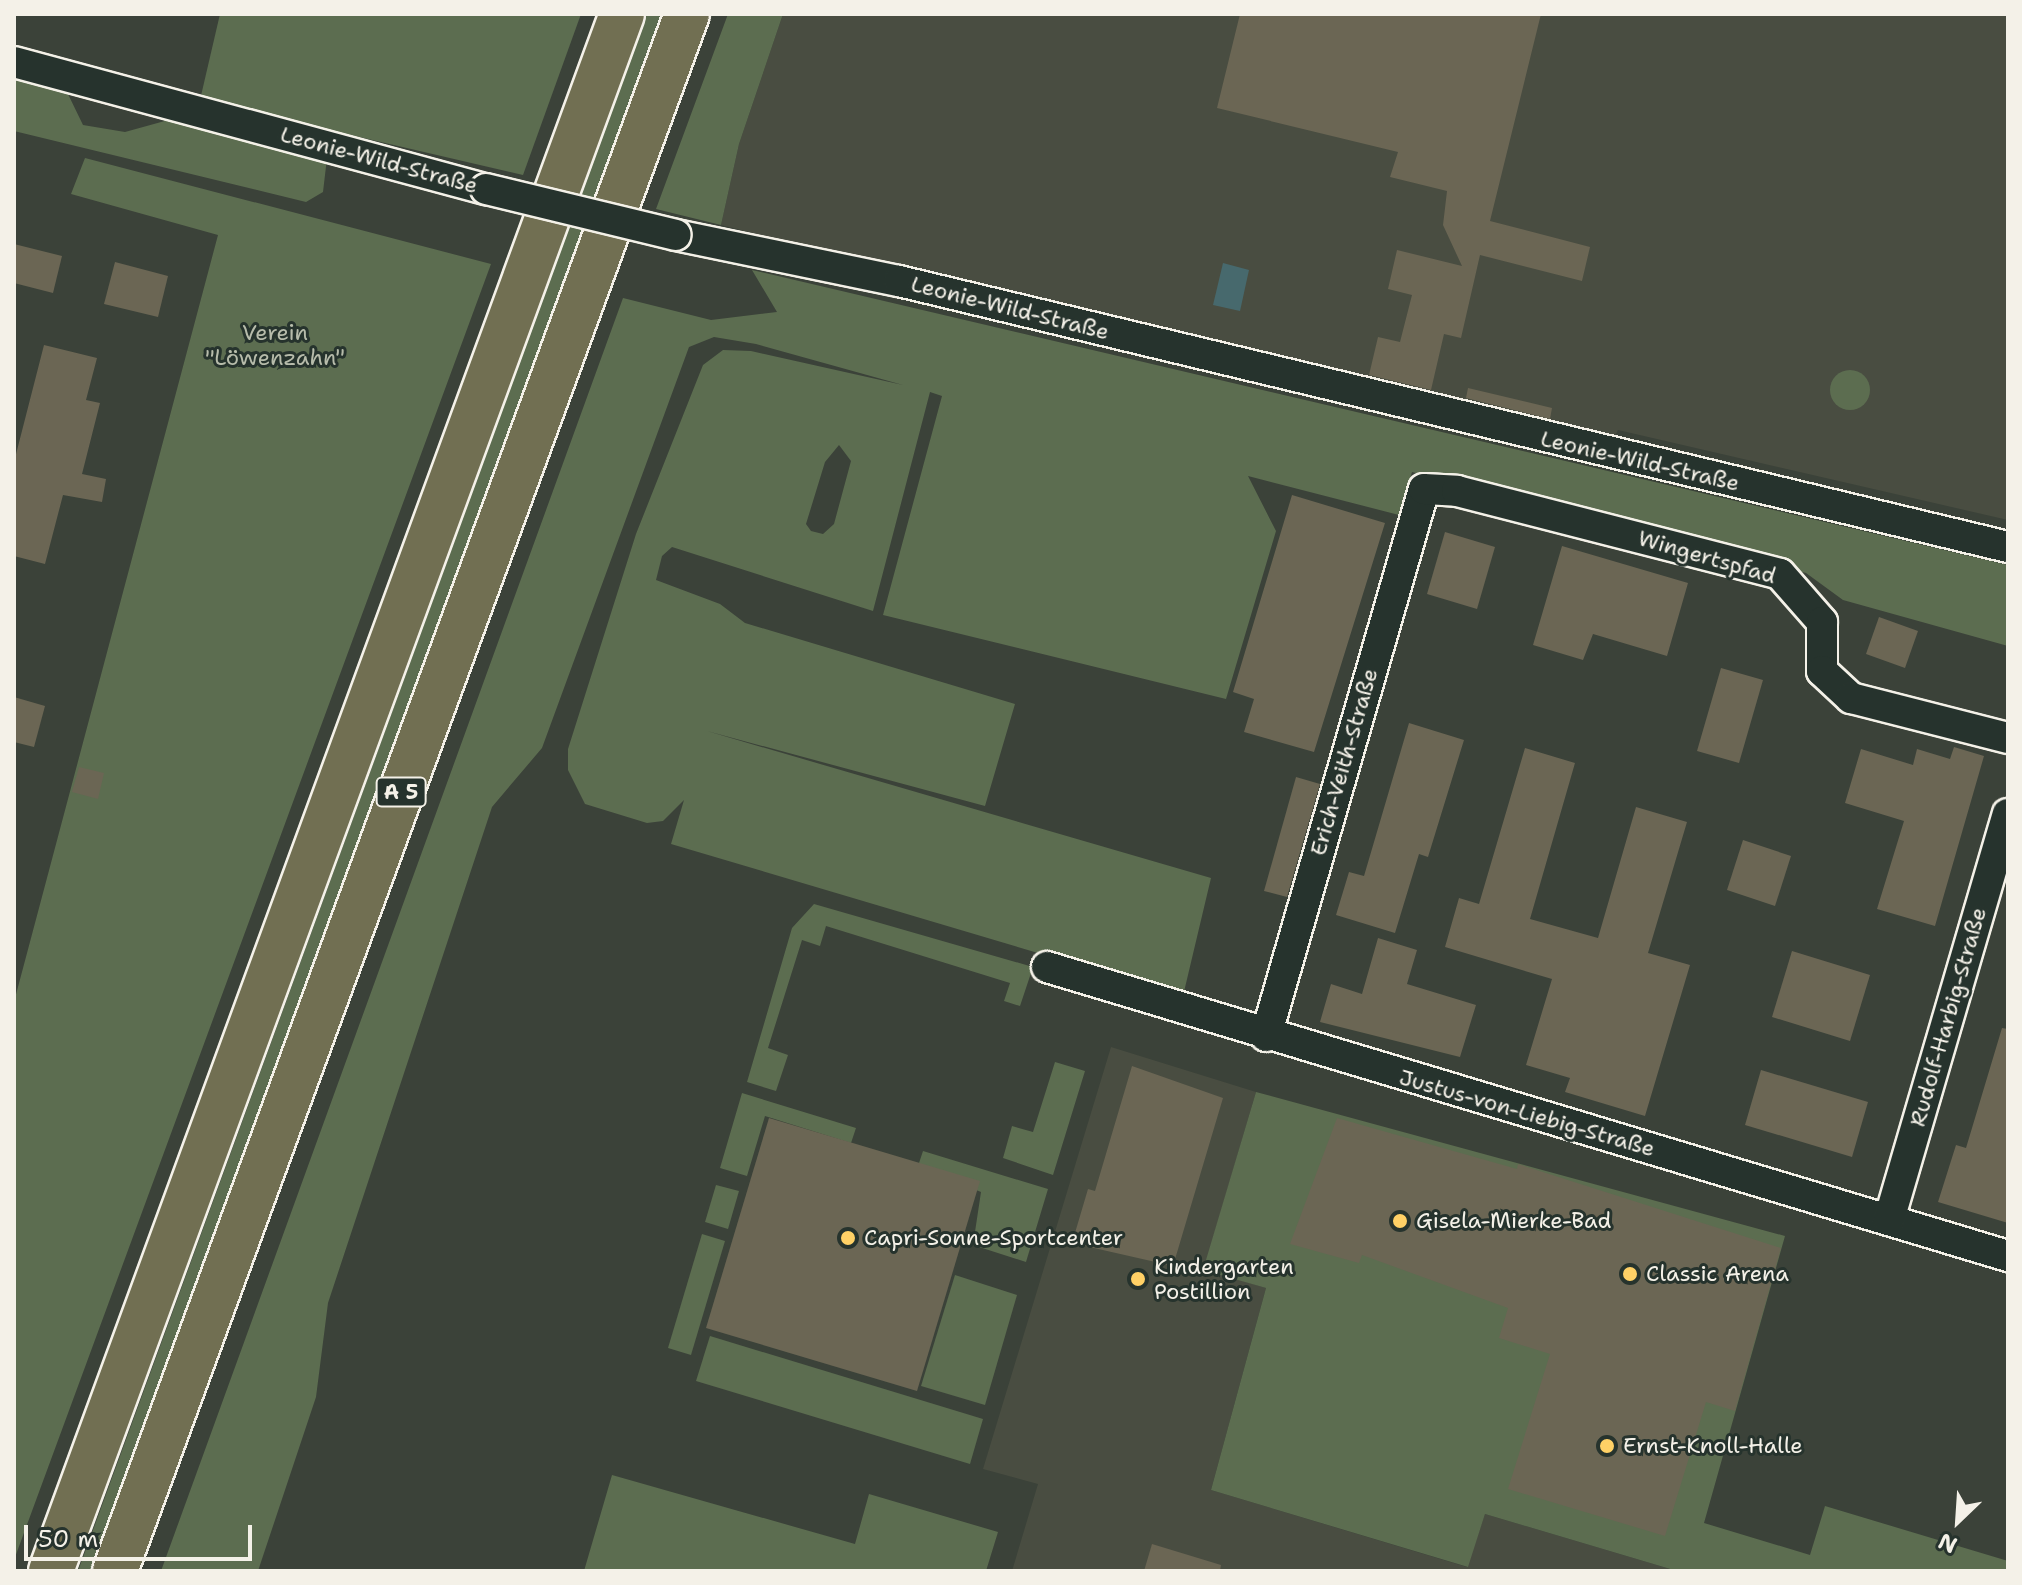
<!DOCTYPE html>
<html>
<head>
<meta charset="utf-8">
<style>
  body { margin:0 }
  #map { position:relative; width:2022px; height:1585px; overflow:hidden; background:#3b4239; font-family:"Shantell Sans",sans-serif }
  div>[style] { position:absolute }
  .built>* { inset:0; background:#494d41 }
  .green>* { inset:0; background:#5c6d50 }
  .round { border-radius:50% }
  .water>* { inset:0; background:#47696d }
  .building>* { inset:0; background:#6b6654 }
  .roads { filter:drop-shadow(2px 0 #f4f1e8) drop-shadow(-2px 0 #f4f1e8) drop-shadow(0 2px #f4f1e8) drop-shadow(0 -2px #f4f1e8) }
  .street>* { height:30px; margin:-15px; padding:0 15px; transform-origin:15px; border-radius:15px; background:#26332d }
  .highway>* { height:44px; margin:-22px; padding:0 22px; transform-origin:22px; border-radius:22px; background:#716f52 }
  .bridges { filter:drop-shadow(2px 0 #f4f1e8) drop-shadow(-2px 0 #f4f1e8) drop-shadow(0 2px #f4f1e8) drop-shadow(0 -2px #f4f1e8) }
  .street-bridge>* { height:30px; margin:-15px; padding:0 15px; transform-origin:15px; border-radius:15px; background:#26332d }
  .dots>* { width:22px; height:22px; translate:-50% -50%; box-sizing:border-box; border:4px solid #26332d; border-radius:50% }
  span { translate:-50% -50%; white-space:nowrap; text-align:center; line-height:1.15; -webkit-text-stroke:6px #26332d; paint-order:stroke }
  .shield-label span { padding:2px 6px; background:#26332d; border:2px solid; border-radius:6px; -webkit-text-stroke-width:0 }
  .shield-label { font-size:20px; color:#f4f1e8; font-weight:700 }
  .street-label { font-size:22px; color:#f4f1e8 }
  .park-label { font-size:22px; color:#b7bcab }
  .poi-label { font-size:22px; color:#f4f1e8 }
  .left { translate:0 -50%; text-align:left }
  .frame { position:absolute; inset:0; border:16px solid #f4f1e8; pointer-events:none }
  .north { position:absolute; left:1918px; top:1481px; width:80px; height:80px; -webkit-text-stroke:6px #26332d; paint-order:stroke; rotate:205deg; font-size:22px; font-weight:700; line-height:32px; text-align:center; color:#f4f1e8 }
  .north::after { content:''; display:block; margin:auto; width:28px; height:36px; background:#f4f1e8; clip-path:polygon(50% 0,100% 100%,50% 72%,0 100%) }
  .scale { position:absolute; left:24px; top:1525px; width:228px; height:36px; box-sizing:border-box; border:4px solid #f4f1e8; border-top:0; padding-left:10px; font-size:24px; line-height:28px; white-space:nowrap; color:#f4f1e8; -webkit-text-stroke:6px #26332d; paint-order:stroke }
</style>
</head>
<body>
<div id="map">
  <div class="built">
    <i style="clip-path:polygon(783px 14px,2008px 14px,2008px 520px,1618px 430px,1611px 445px,721px 225px,739px 144px)"></i>
    <i style="clip-path:polygon(1111px 1047px,1256px 1092px,1204px 1269px,1266px 1288px,1211px 1490px,1467px 1567px,1485px 1514px,1677px 1571px,1012px 1571px,1038px 1484px,983px 1469px)"></i>
  </div>
  <div class="green">
    <i style="clip-path:polygon(220px 14px,581px 14px,523px 175px,200px 100px)"></i>
    <i style="clip-path:polygon(647px 14px,661px 14px,97px 1553px,90px 1571px,78px 1571px)"></i>
    <i style="clip-path:polygon(728px 14px,783px 14px,739px 144px,721px 225px,656px 209px)"></i>
    <i style="clip-path:polygon(14px 79px,67px 92px,83px 125px,125px 132px,172px 119px,327px 158px,323px 192px,306px 202px,14px 131px)"></i>
    <i style="clip-path:polygon(85px 158px,491px 264px,14px 1560px,14px 1002px,218px 235px,71px 194px)"></i>
    <i style="clip-path:polygon(evenodd,752px 270px,2008px 565px,2008px 646px,1843px 600px,1806px 573px,1412px 472px,1399px 515px,1248px 476px,1276px 531px,1226px 699px,883px 615px,942px 396px,930px 392px,873px 611px,672px 547px,662px 556px,656px 580px,720px 604px,745px 623px,1015px 704px,985px 806px,707px 731px,1211px 878px,1183px 996px,671px 844px,684px 800px,663px 821px,647px 823px,585px 804px,568px 770px,568px 749px,636px 534px,703px 365px,723px 350px,751px 351px,903px 385px,756px 344px,714px 337px,689px 347px,542px 748px,492px 807px,328px 1303px,316px 1397px,258px 1571px,161px 1571px,623px 298px,711px 320px,777px 312px,752px 270px,839px 445px,851px 461px,834px 524px,823px 534px,811px 531px,806px 524px,825px 462px,839px 445px)"></i>
    <i class="round" style="left:1830px;top:370px;width:40px;height:40px"></i>
    <i style="clip-path:polygon(814px 904px,1033px 967px,1020px 1006px,1004px 1001px,1010px 983px,826px 926px,820px 946px,802px 940px,768px 1048px,788px 1055px,776px 1091px,747px 1082px,792px 928px)"></i>
    <i style="clip-path:polygon(1055px 1062px,1085px 1071px,1053px 1175px,1003px 1158px,1012px 1126px,1033px 1132px)"></i>
    <i style="clip-path:polygon(1256px 1092px,1785px 1236px,1704px 1523px,1810px 1555px,1825px 1506px,2008px 1561px,2008px 1571px,1677px 1571px,1485px 1514px,1468px 1567px,1211px 1490px,1266px 1288px,1203px 1270px)"></i>
    <i style="clip-path:polygon(742px 1093px,856px 1128px,851px 1143px,765px 1116px,747px 1176px,720px 1168px)"></i>
    <i style="clip-path:polygon(923px 1151px,1048px 1189px,1026px 1262px,973px 1245px,981px 1192px,918px 1166px)"></i>
    <i style="clip-path:polygon(716px 1185px,739px 1191px,728px 1229px,705px 1222px)"></i>
    <i style="clip-path:polygon(702px 1234px,725px 1241px,691px 1355px,668px 1348px)"></i>
    <i style="clip-path:polygon(955px 1275px,1017px 1295px,985px 1405px,921px 1386px)"></i>
    <i style="clip-path:polygon(710px 1336px,983px 1419px,970px 1464px,696px 1381px)"></i>
    <i style="clip-path:polygon(612px 1475px,855px 1544px,869px 1494px,998px 1532px,986px 1571px,584px 1571px)"></i>
  </div>
  <div class="water">
    <i style="clip-path:polygon(1223px 263px,1249px 270px,1240px 311px,1213px 305px)"></i>
  </div>
  <div class="building">
    <i style="clip-path:polygon(1240px 14px,1541px 14px,1490px 221px,1590px 247px,1582px 281px,1480px 255px,1461px 338px,1444px 334px,1431px 390px,1369px 375px,1378px 337px,1400px 342px,1412px 295px,1388px 289px,1397px 250px,1462px 266px,1443px 225px,1447px 191px,1390px 177px,1398px 152px,1217px 108px)"></i>
    <i style="clip-path:polygon(14px 244px,62px 256px,53px 293px,14px 283px)"></i>
    <i style="clip-path:polygon(115px 262px,168px 276px,158px 317px,104px 304px)"></i>
    <i style="clip-path:polygon(44px 345px,97px 358px,86px 400px,100px 403px,82px 474px,106px 479px,102px 502px,63px 495px,45px 564px,14px 556px,14px 462px)"></i>
    <i style="clip-path:polygon(1468px 388px,1552px 408px,1550px 419px,1466px 398px)"></i>
    <i style="clip-path:polygon(1292px 495px,1385px 523px,1314px 752px,1244px 732px,1254px 699px,1233px 692px)"></i>
    <i style="clip-path:polygon(1445px 532px,1495px 547px,1477px 609px,1427px 594px)"></i>
    <i style="clip-path:polygon(1562px 546px,1688px 583px,1667px 656px,1593px 634px,1583px 660px,1533px 645px)"></i>
    <i style="clip-path:polygon(1879px 617px,1918px 631px,1905px 668px,1866px 654px)"></i>
    <i style="clip-path:polygon(1721px 668px,1763px 680px,1739px 763px,1697px 751px)"></i>
    <i style="clip-path:polygon(14px 697px,45px 706px,34px 747px,14px 742px)"></i>
    <i style="clip-path:polygon(1409px 723px,1464px 740px,1428px 857px,1419px 854px,1395px 933px,1336px 915px,1349px 872px,1364px 876px)"></i>
    <i style="clip-path:polygon(1954px 747px,1984px 756px,1935px 926px,1877px 909px,1904px 821px,1845px 803px,1861px 749px,1913px 765px,1917px 749px,1950px 759px)"></i>
    <i style="clip-path:polygon(1525px 748px,1575px 763px,1530px 919px,1598px 938px,1636px 807px,1687px 822px,1648px 953px,1690px 965px,1645px 1116px,1565px 1092px,1570px 1078px,1526px 1065px,1552px 979px,1445px 947px,1459px 898px,1479px 904px)"></i>
    <i style="clip-path:polygon(79px 767px,104px 773px,98px 799px,72px 792px)"></i>
    <i style="clip-path:polygon(1296px 777px,1320px 784px,1287px 897px,1264px 891px)"></i>
    <i style="clip-path:polygon(1743px 840px,1791px 856px,1775px 906px,1727px 890px)"></i>
    <i style="clip-path:polygon(1378px 938px,1417px 950px,1407px 984px,1476px 1005px,1460px 1057px,1320px 1022px,1331px 984px,1362px 994px)"></i>
    <i style="clip-path:polygon(1792px 951px,1870px 975px,1850px 1041px,1772px 1017px)"></i>
    <i style="clip-path:polygon(2002px 1028px,2008px 1029px,2008px 1223px,1938px 1202px,1956px 1145px,1966px 1148px)"></i>
    <i style="clip-path:polygon(1132px 1066px,1223px 1098px,1173px 1266px,1072px 1243px,1088px 1189px,1095px 1191px)"></i>
    <i style="clip-path:polygon(1761px 1070px,1868px 1102px,1852px 1157px,1745px 1125px)"></i>
    <i style="clip-path:polygon(769px 1118px,980px 1181px,917px 1391px,706px 1328px)"></i>
    <i style="clip-path:polygon(1337px 1118px,1517px 1169px,1518px 1164px,1781px 1248px,1735px 1411px,1706px 1402px,1665px 1536px,1508px 1489px,1550px 1354px,1499px 1338px,1508px 1308px,1362px 1255px,1359px 1263px,1290px 1244px)"></i>
    <i style="clip-path:polygon(1152px 1544px,1221px 1565px,1220px 1571px,1144px 1571px)"></i>
  </div>
  <div class="roads">
    <div class="street">
      <i style="left:14px;top:62px;width:489px;rotate:15.1deg"></i>
      <i style="left:676px;top:235px;width:228px;rotate:11.7deg"></i>
      <i style="left:899px;top:281px;width:1140px;rotate:13.49deg"></i>
      <i style="left:1047px;top:967px;width:1004px;rotate:16.74deg"></i>
      <i style="left:1266px;top:1036px;width:569px;rotate:-73.89deg"></i>
      <i style="left:1424px;top:489px;width:33px;rotate:3deg"></i>
      <i style="left:1457px;top:491px;width:333px;rotate:14.4deg"></i>
      <i style="left:1780px;top:574px;width:64px;rotate:48.8deg"></i>
      <i style="left:1822px;top:622px;width:49px;rotate:90deg"></i>
      <i style="left:1822px;top:671px;width:40px;rotate:43deg"></i>
      <i style="left:1851px;top:698px;width:162px;rotate:14.3deg"></i>
      <i style="left:1889px;top:1220px;width:423px;rotate:-73.7deg"></i>
    </div>
    <div class="highway">
      <i style="left:51px;top:1571px;width:1658px;rotate:-69.86deg"></i>
      <i style="left:115px;top:1571px;width:1659px;rotate:-69.83deg"></i>
    </div>
  </div>
  <div class="bridges">
    <div class="street-bridge">
      <i style="left:486px;top:189px;width:195px;rotate:13.6deg"></i>
    </div>
  </div>
  <div class="dots">
    <i style="left:1400px;top:1221px;background:#ffd166"></i>
    <i style="left:848px;top:1238px;background:#ffd166"></i>
    <i style="left:1630px;top:1274px;background:#ffd166"></i>
    <i style="left:1138px;top:1279px;background:#ffd166"></i>
    <i style="left:1607px;top:1446px;background:#ffd166"></i>
  </div>
  <div class="shield-label">
    <span style="left:401px;top:792px">A 5</span>
  </div>
  <div class="street-label">
    <span style="left:379px;top:160px;rotate:15deg">Leonie-Wild-Straße</span>
    <span style="left:1010px;top:308px;rotate:14deg">Leonie-Wild-Straße</span>
    <span style="left:1640px;top:461px;rotate:13deg">Leonie-Wild-Straße</span>
    <span style="left:1707px;top:557px;rotate:16deg">Wingertspfad</span>
    <span style="left:1344px;top:762px;rotate:-74deg">Erich-Veith-Straße</span>
    <span style="left:1948px;top:1017px;rotate:-74deg">Rudolf-Harbig-Straße</span>
    <span style="left:1527px;top:1113px;rotate:16deg">Justus-von-Liebig-Straße</span>
  </div>
  <div class="park-label">
    <span style="left:275px;top:345px">Verein<br>"Löwenzahn"</span>
  </div>
  <div class="poi-label">
    <span class="left" style="left:1416px;top:1221px">Gisela-Mierke-Bad</span>
    <span class="left" style="left:864px;top:1238px">Capri-Sonne-Sportcenter</span>
    <span class="left" style="left:1154px;top:1279px">Kindergarten<br>Postillion</span>
    <span class="left" style="left:1646px;top:1274px">Classic Arena</span>
    <span class="left" style="left:1623px;top:1446px">Ernst-Knoll-Halle</span>
  </div>
  <div class="frame"></div>
  <div class="north">N</div>
  <div class="scale">50 m</div>
</div>
</body>
</html>
